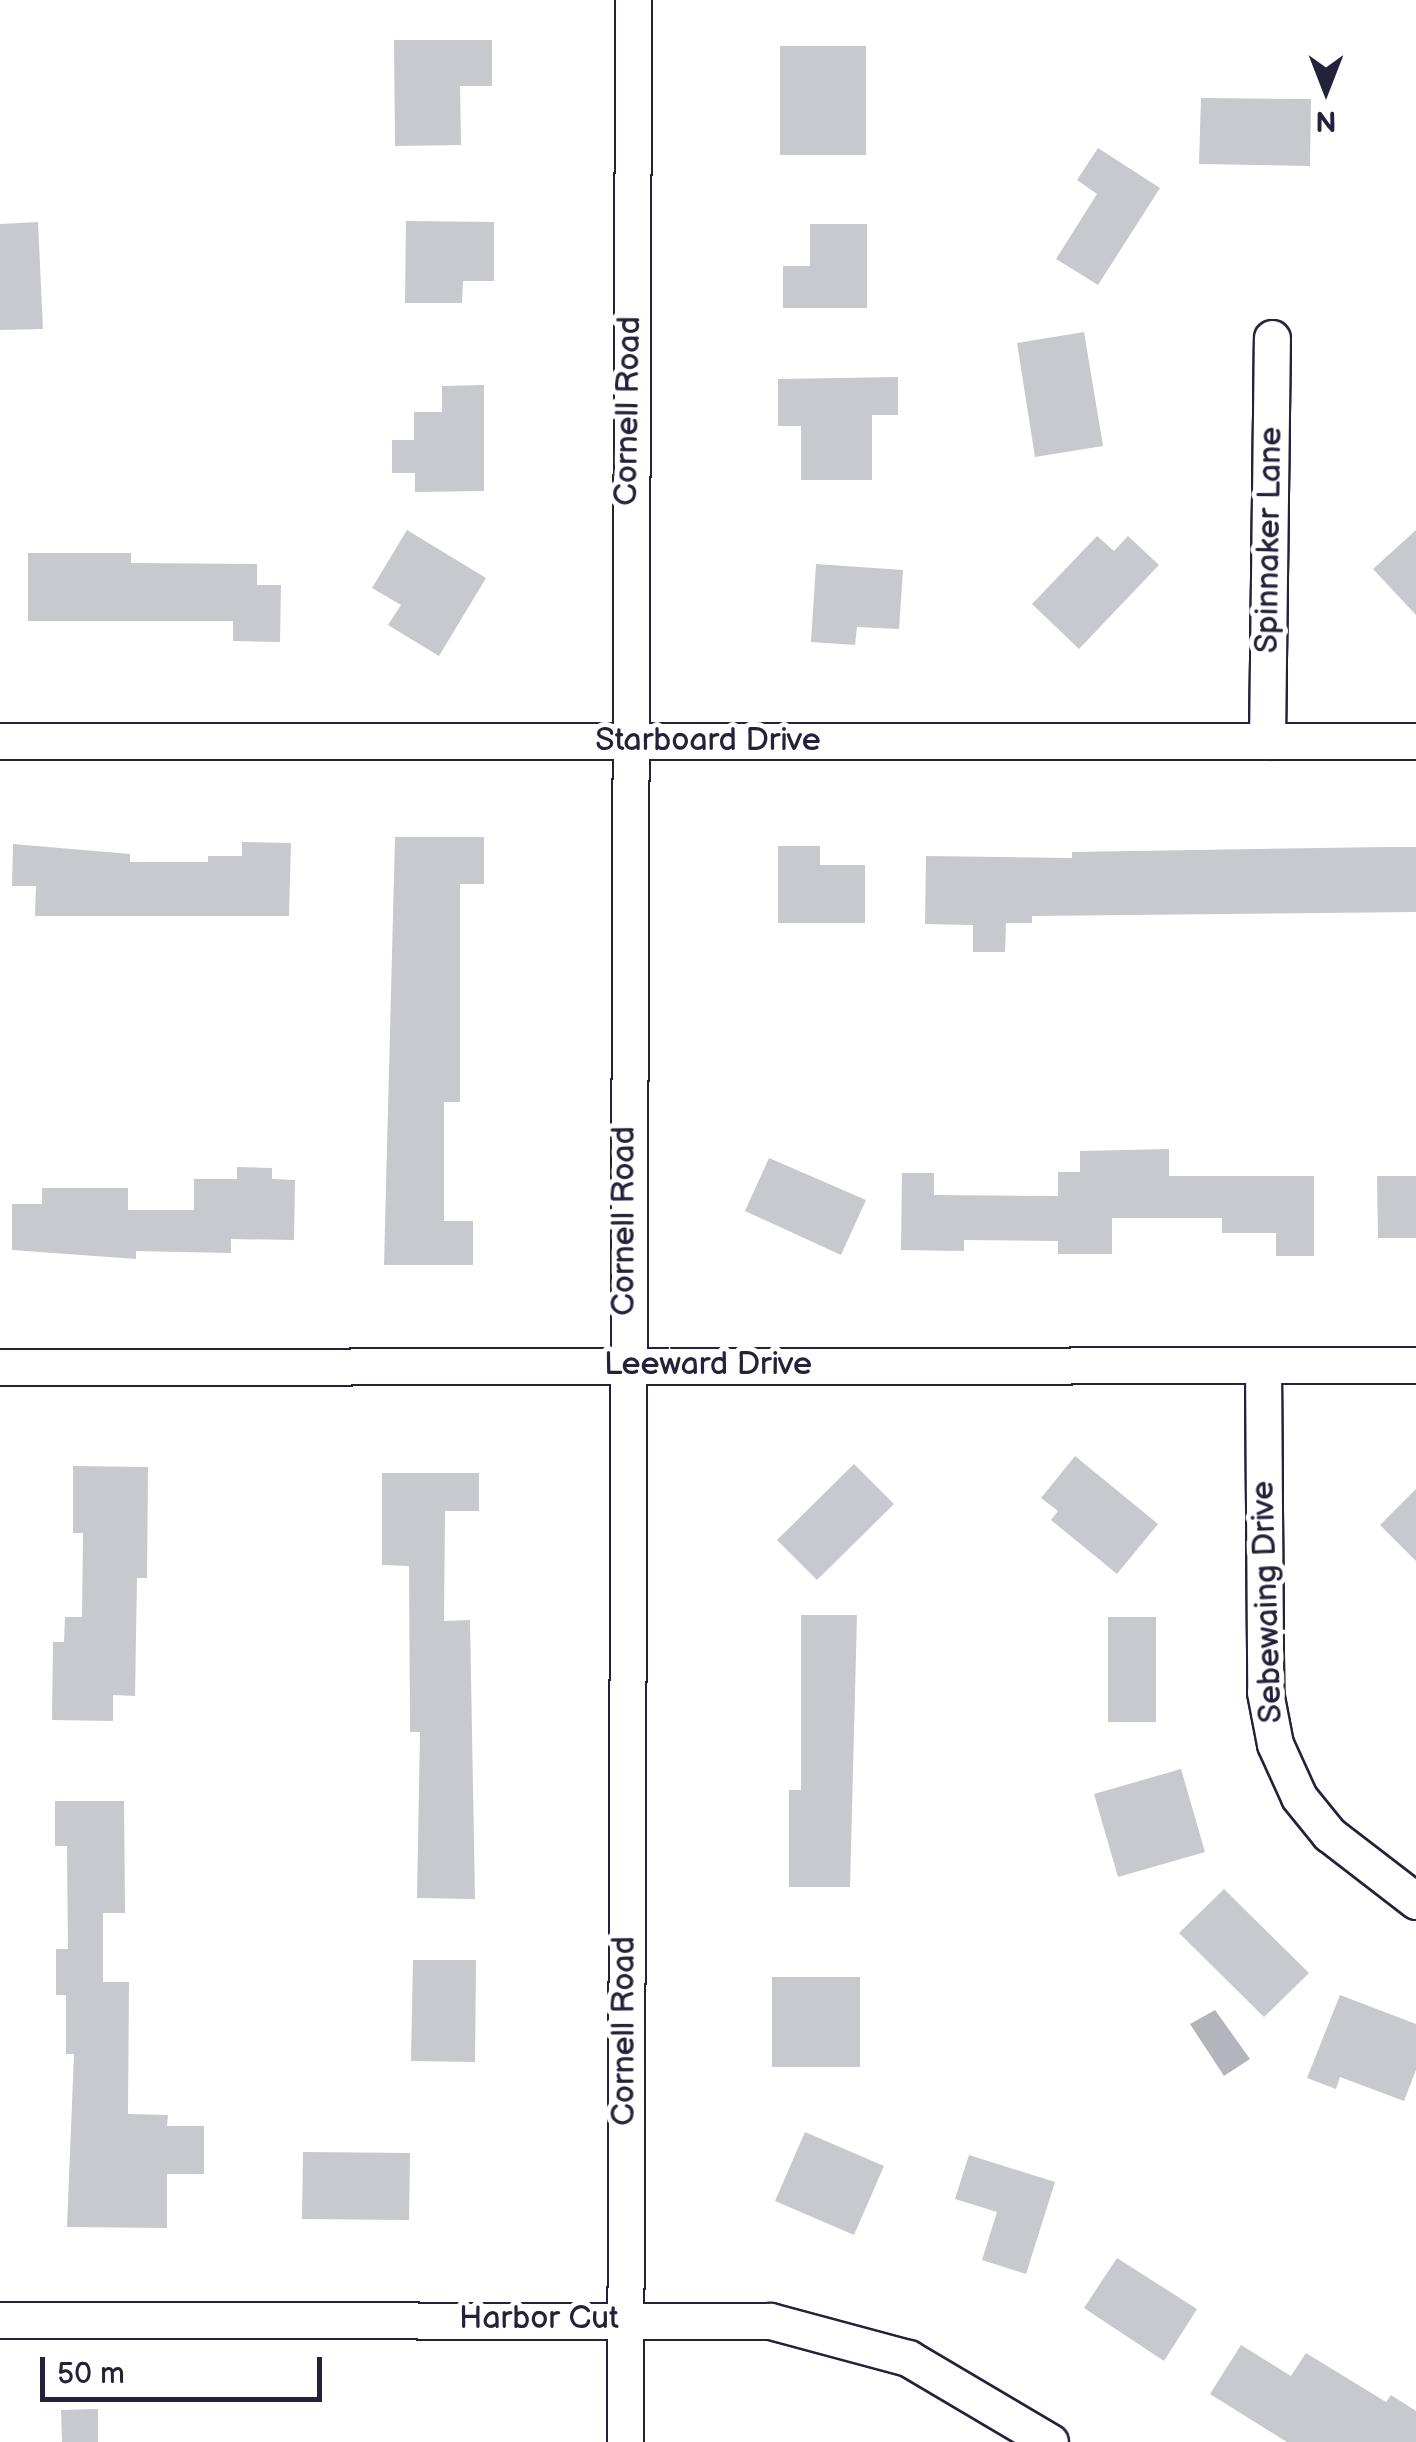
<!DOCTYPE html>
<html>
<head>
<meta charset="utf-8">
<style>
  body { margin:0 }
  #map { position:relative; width:1416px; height:2442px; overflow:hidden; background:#fff; font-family:"Balsamiq Sans",sans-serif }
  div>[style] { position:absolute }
  .water>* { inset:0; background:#b4b4bc }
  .building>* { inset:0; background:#c8c8cf }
  .roads { filter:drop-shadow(2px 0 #22223b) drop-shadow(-2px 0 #22223b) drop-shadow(0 2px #22223b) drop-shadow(0 -2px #22223b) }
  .minor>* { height:35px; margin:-17.5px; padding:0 17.5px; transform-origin:17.5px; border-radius:17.5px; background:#fff }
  span { translate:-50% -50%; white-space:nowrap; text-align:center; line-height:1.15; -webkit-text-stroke:10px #fff; paint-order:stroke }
  .street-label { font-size:32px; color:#22223b }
  .north { position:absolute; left:1276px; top:40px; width:100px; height:100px; -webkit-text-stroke:8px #fff; paint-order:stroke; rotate:180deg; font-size:28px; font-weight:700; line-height:40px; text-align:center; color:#22223b }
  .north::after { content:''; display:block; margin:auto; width:35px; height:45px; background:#22223b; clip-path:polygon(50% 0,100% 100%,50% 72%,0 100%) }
  .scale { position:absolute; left:40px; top:2357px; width:282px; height:45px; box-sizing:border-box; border:5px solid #22223b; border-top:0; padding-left:12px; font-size:30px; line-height:35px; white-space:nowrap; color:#22223b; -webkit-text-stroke:8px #fff; paint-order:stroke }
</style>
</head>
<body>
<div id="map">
  <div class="water">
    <i style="clip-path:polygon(1215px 2010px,1250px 2059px,1224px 2076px,1190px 2024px)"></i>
  </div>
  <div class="building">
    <i style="clip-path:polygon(394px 40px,492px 40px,492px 86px,460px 86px,461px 145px,395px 146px)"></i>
    <i style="clip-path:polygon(780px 46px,866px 46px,866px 155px,780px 155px)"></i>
    <i style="clip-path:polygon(1201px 98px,1311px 99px,1310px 166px,1199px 164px)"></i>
    <i style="clip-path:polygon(1098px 148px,1160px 188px,1098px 285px,1056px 259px,1097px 194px,1077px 180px)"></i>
    <i style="clip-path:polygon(406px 221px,494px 222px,494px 281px,463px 281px,462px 303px,405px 303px)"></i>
    <i style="clip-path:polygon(38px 222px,43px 329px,0 330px,0 224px)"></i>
    <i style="clip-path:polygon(810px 224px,867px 224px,867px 308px,783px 308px,783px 266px,810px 266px)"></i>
    <i style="clip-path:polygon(1084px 332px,1103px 446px,1035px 457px,1017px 343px)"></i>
    <i style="clip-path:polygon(898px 377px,898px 415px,872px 415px,872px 480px,801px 480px,801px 426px,778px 426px,778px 379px)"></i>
    <i style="clip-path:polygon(484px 385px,484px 491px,415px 492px,415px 473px,392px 473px,392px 440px,414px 440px,414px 412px,442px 412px,442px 386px)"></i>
    <i style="clip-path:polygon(407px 530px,486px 578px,439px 656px,388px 625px,401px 605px,372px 588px)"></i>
    <i style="clip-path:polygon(1416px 530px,1416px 615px,1373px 569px)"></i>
    <i style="clip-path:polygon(1097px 536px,1114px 551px,1128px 536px,1159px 565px,1079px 649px,1032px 604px)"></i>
    <i style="clip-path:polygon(28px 553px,131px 553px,131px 563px,257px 564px,257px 585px,281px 585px,280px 642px,233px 641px,233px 621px,28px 621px)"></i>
    <i style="clip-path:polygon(816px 564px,903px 570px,899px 629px,857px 627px,855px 645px,811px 642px)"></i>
    <i style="clip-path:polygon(395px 837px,484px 837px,484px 884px,460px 884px,460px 1102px,444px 1102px,444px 1221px,473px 1221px,473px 1265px,384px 1265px)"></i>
    <i style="clip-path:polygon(242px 842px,291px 843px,289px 916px,35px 916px,36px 886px,12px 886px,13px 844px,130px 854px,130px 862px,208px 862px,208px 856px,242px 856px)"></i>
    <i style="clip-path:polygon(778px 846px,820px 846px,820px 865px,865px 865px,865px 923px,778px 923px)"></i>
    <i style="clip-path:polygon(1386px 847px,1416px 847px,1416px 912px,1032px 916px,1032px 923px,1006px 923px,1005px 952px,973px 952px,973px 925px,925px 924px,926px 856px,1072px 858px,1072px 852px)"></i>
    <i style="clip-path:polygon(1169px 1149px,1169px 1176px,1314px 1176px,1314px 1256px,1276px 1256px,1276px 1233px,1222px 1233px,1222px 1218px,1112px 1218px,1112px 1254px,1058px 1254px,1058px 1241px,964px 1240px,964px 1251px,901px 1250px,902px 1173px,934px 1173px,934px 1195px,1058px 1196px,1058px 1172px,1080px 1172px,1080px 1151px)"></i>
    <i style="clip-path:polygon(769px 1158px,866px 1200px,841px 1255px,745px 1211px)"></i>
    <i style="clip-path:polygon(237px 1167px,272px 1168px,272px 1179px,295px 1180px,294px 1240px,231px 1239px,231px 1253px,136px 1251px,136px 1259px,12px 1250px,12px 1204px,42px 1204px,42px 1188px,128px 1188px,128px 1210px,194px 1210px,194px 1179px,237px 1179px)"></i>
    <i style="clip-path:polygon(1377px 1176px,1416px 1176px,1416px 1238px,1378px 1238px)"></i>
    <i style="clip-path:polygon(1075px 1456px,1158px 1524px,1117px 1574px,1051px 1520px,1058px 1511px,1041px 1498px)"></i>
    <i style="clip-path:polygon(854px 1464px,894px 1504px,817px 1580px,777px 1540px)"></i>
    <i style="clip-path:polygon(73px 1466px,148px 1467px,147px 1578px,137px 1578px,135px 1696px,113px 1695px,113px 1721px,52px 1720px,53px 1642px,64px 1642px,65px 1617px,82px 1617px,83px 1533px,73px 1533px)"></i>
    <i style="clip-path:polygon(382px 1473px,479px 1473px,479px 1511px,445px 1511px,444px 1621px,470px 1620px,475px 1899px,417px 1898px,420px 1732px,410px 1732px,409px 1566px,382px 1565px)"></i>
    <i style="clip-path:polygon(1416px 1489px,1416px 1561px,1380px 1525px)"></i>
    <i style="clip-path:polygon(801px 1615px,857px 1615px,850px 1887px,789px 1887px,789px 1790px,801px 1790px)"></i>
    <i style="clip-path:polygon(1108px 1617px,1156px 1617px,1156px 1722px,1108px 1722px)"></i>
    <i style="clip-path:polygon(1181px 1769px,1205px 1852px,1118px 1877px,1094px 1794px)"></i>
    <i style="clip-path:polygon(55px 1801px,124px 1801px,125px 1913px,103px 1913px,103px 1982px,129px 1982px,128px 2114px,168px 2115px,167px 2126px,204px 2126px,204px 2174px,167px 2174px,167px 2228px,67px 2227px,74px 2054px,66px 2054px,66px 1995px,56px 1995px,56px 1949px,68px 1949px,67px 1846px,55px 1846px)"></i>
    <i style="clip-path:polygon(1224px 1889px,1309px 1973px,1264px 2017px,1179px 1933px)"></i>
    <i style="clip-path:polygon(413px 1960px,476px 1960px,475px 2062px,411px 2061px)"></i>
    <i style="clip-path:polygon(772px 1977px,860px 1977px,860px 2067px,772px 2067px)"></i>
    <i style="clip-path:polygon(1340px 1995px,1416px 2024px,1416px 2070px,1404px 2101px,1340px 2077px,1336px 2089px,1307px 2078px)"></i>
    <i style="clip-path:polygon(805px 2132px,884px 2166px,854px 2235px,775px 2201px)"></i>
    <i style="clip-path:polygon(303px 2152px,410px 2153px,409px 2220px,302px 2219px)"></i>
    <i style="clip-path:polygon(969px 2155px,1055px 2182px,1026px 2274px,982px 2260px,997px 2212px,955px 2199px)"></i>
    <i style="clip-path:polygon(1117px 2258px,1197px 2309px,1164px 2361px,1084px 2308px)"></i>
    <i style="clip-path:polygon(1241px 2345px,1291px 2376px,1306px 2353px,1386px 2402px,1391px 2395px,1416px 2411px,1416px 2442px,1287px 2442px,1210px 2394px)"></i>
    <i style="clip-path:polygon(98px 2409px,98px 2442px,62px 2442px,61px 2410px)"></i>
  </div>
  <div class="roads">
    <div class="minor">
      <i style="left:0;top:741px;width:1416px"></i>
      <i style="left:1267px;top:741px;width:403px;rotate:-89.3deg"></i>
      <i style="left:1263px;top:1365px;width:327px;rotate:89.6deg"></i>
      <i style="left:1265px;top:1692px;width:53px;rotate:79.1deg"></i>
      <i style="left:1275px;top:1744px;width:58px;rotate:65.6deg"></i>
      <i style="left:1299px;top:1797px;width:48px;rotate:51deg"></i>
      <i style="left:1329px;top:1834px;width:110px;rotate:37.6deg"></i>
      <i style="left:0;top:1367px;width:1416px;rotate:-0.08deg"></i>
      <i style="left:0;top:2320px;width:770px;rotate:0.07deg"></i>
      <i style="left:770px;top:2321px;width:143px;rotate:15deg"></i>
      <i style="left:908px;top:2358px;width:165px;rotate:30.6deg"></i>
      <i style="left:625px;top:2442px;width:2442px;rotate:-89.81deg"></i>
    </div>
  </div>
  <div class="street-label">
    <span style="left:629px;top:411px;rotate:-89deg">Cornell Road</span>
    <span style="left:1270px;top:540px;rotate:-89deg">Spinnaker Lane</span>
    <span style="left:708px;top:741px">Starboard Drive</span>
    <span style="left:625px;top:1221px;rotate:-90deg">Cornell Road</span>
    <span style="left:708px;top:1365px">Leeward Drive</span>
    <span style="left:1268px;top:1602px;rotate:-92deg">Sebewaing Drive</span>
    <span style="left:625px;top:2031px;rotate:-90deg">Cornell Road</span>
    <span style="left:539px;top:2319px">Harbor Cut</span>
  </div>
  <div class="north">N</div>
  <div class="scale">50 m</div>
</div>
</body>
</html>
